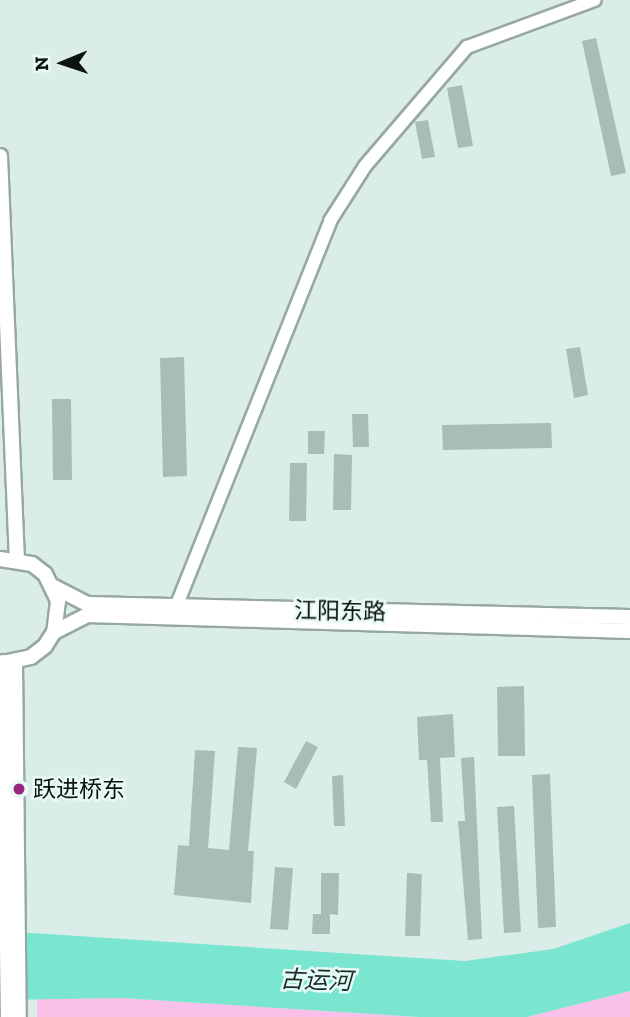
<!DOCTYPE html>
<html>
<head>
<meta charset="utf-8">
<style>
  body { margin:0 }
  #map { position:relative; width:630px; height:1017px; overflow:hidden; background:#dbede8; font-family:"Zilla Slab","Noto Sans SC",serif }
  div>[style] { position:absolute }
  .green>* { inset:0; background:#fbc0ea }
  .water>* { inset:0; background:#7ae6d0 }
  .building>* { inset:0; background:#aabcb7 }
  .roads { filter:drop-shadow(2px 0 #97a8a4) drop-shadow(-2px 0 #97a8a4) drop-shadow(0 2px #97a8a4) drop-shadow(0 -2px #97a8a4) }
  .minor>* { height:12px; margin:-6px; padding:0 6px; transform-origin:6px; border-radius:6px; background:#fff }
  .major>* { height:14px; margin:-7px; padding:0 7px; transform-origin:7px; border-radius:7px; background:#fff }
  .dots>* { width:19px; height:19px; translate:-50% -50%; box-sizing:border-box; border:4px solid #e8faf5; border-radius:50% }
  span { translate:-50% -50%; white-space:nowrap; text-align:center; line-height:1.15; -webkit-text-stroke:5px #e8faf5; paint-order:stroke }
  .street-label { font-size:23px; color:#0c1211 }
  .poi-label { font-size:23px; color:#0c1211 }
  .left { translate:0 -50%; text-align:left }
  .water-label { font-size:24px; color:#1a2e29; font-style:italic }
  .north { position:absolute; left:28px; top:28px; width:70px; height:70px; -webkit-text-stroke:5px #e8faf5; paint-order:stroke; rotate:268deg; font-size:19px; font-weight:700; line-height:28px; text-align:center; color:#0c1211 }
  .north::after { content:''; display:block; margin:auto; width:24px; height:32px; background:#0c1211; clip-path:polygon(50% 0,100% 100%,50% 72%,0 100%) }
</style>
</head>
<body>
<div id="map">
  <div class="green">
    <i style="clip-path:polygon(630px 991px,630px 1017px,527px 1017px,537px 1014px)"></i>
    <i style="clip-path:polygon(121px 998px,419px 1017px,37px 1017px,37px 999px)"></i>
  </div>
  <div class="water">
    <i style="clip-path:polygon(630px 923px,630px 991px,527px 1017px,419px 1017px,121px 998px,0 1000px,0 931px,465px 961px,553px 949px)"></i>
  </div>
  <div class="building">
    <i style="clip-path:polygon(596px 38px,626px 173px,611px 176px,582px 41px)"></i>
    <i style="clip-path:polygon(462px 85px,473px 146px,458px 148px,447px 88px)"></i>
    <i style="clip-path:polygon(428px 120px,435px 157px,422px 159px,415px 122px)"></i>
    <i style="clip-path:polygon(580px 347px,588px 395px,574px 398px,566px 349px)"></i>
    <i style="clip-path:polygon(184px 357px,187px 476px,163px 477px,160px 358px)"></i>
    <i style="clip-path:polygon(52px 399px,71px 399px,72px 480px,53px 480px)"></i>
    <i style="clip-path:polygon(352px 414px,368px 414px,369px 447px,353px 447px)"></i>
    <i style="clip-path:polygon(551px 423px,552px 448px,443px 450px,442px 425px)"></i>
    <i style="clip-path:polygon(308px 431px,325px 431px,324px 454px,308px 454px)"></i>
    <i style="clip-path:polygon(334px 454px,352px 455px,351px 510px,333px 510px)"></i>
    <i style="clip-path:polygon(290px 463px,307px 463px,306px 521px,289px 521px)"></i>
    <i style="clip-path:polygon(524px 686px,525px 756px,498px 756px,497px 687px)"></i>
    <i style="clip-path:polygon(453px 714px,455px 757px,440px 758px,443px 822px,431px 822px,427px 760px,419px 760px,417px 717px)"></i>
    <i style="clip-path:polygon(306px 741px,318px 747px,296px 789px,284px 782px)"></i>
    <i style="clip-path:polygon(238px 747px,257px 748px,248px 851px,254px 851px,251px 903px,174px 895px,178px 845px,189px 846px,195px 750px,215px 751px,208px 848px,229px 850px)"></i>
    <i style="clip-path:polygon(474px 757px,482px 939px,468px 940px,458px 821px,465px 821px,461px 758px)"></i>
    <i style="clip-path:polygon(550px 774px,556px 927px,538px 928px,532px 775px)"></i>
    <i style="clip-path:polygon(343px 775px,345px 826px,334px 826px,332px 776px)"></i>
    <i style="clip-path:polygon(514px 806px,521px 932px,504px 933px,497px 807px)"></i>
    <i style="clip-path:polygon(275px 867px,293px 868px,288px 930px,270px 929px)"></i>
    <i style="clip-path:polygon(321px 873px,339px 873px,338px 915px,330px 914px,330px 934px,312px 934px,313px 914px,321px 914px)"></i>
    <i style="clip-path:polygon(407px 873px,422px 874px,420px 936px,405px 936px)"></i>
  </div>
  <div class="roads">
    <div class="minor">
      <i style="left:176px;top:607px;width:416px;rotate:-68.2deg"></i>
      <i style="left:330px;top:221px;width:65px;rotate:-57.5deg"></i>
      <i style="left:365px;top:166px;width:157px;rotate:-49.4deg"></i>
      <i style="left:467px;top:47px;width:136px;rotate:-20.2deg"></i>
    </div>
    <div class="major">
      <i style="left:0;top:156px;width:403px;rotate:87.6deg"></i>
      <i style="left:0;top:559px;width:32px;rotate:9deg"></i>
      <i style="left:32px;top:564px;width:16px;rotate:38deg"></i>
      <i style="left:45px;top:574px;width:30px;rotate:64deg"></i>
      <i style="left:58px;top:601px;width:31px;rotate:97deg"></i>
      <i style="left:54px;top:632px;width:17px;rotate:123deg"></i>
      <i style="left:45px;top:646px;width:18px;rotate:142deg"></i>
      <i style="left:31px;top:657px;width:25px;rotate:168deg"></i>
      <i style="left:54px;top:587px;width:38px;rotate:27deg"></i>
      <i style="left:88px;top:604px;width:542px;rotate:1.37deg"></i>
      <i style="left:54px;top:632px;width:37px;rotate:-27deg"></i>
      <i style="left:87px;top:615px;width:543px;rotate:1.69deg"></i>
      <i style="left:3px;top:662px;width:355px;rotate:89.2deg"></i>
      <i style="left:15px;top:662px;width:355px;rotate:89.4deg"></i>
    </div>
  </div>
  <div class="dots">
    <i style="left:19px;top:789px;background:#992582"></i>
  </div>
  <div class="street-label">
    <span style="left:340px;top:611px;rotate:1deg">江阳东路</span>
  </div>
  <div class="poi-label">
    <span class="left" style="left:33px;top:789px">跃进桥东</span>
  </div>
  <div class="water-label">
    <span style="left:316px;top:980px;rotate:2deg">古运河</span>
  </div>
  <div class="north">N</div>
</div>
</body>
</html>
